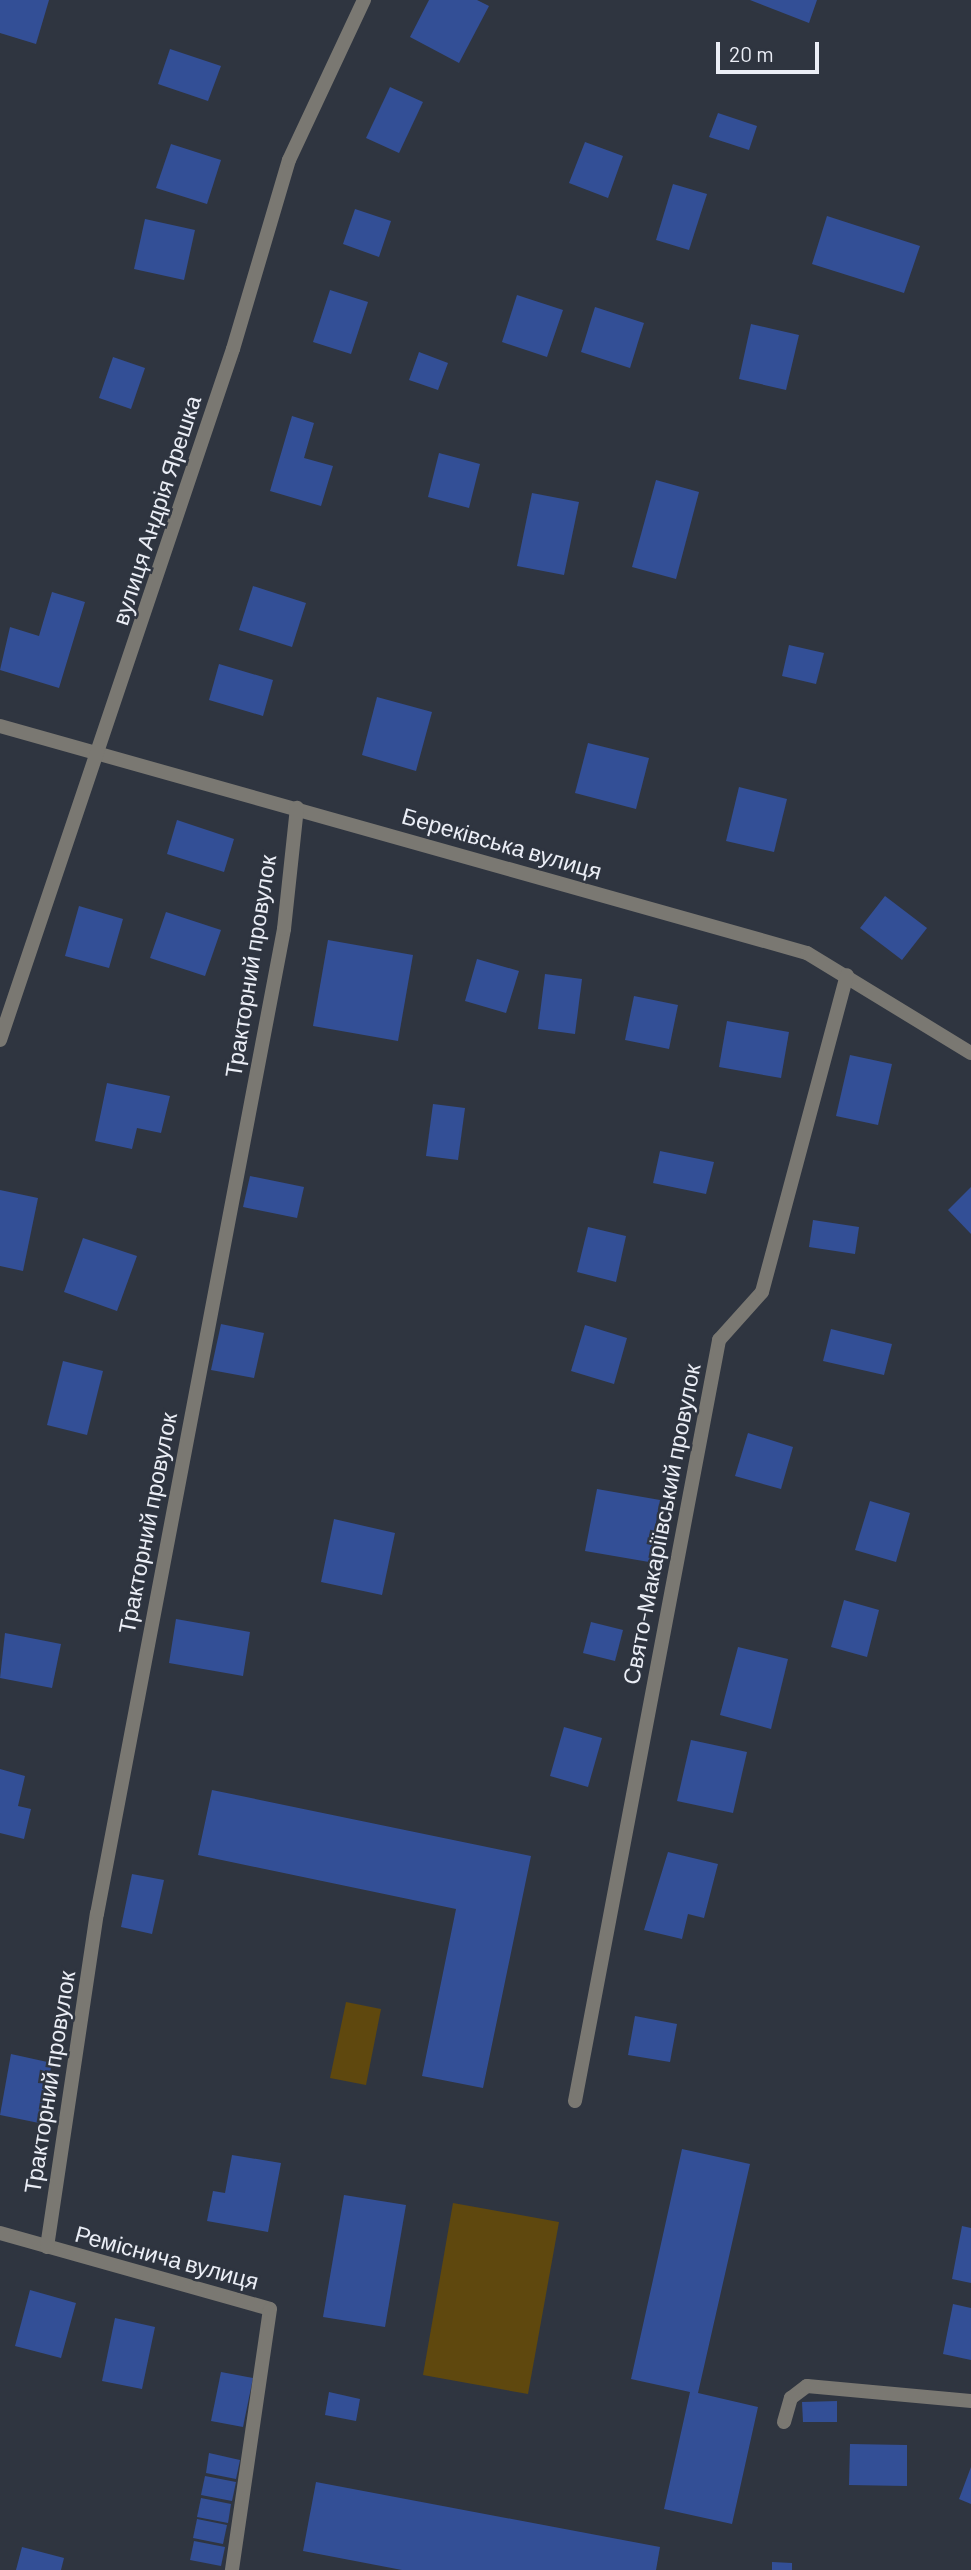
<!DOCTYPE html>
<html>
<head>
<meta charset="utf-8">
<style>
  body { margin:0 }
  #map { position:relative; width:971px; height:2570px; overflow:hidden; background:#2f3540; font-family:Barlow,sans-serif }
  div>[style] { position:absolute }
  .green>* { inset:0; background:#5f480e }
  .building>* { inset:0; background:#334f96 }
  .street>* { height:14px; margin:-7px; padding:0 7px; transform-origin:7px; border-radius:7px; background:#7a7872 }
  span { translate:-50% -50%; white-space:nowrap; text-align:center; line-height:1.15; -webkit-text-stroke:5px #2f3540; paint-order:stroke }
  .street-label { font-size:23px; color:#ebeef6 }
  .scale { position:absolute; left:716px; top:42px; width:103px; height:32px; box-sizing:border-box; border:4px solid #ebeef6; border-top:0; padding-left:9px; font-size:21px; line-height:24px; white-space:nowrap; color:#ebeef6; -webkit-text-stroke:5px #2f3540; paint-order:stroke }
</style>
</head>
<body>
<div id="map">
  <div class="green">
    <i style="clip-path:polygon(346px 2002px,381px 2009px,366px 2085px,330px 2078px)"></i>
    <i style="clip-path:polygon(453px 2203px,559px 2222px,528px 2394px,423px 2375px)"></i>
  </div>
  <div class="building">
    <i style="clip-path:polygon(0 0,49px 0,36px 44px,0 33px)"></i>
    <i style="clip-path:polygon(429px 0,477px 0,489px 6px,459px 63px,410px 37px)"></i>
    <i style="clip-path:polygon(750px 0,817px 0,809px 23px)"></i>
    <i style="clip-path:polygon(170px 49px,221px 66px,208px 101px,158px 84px)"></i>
    <i style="clip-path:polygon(390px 87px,423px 102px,399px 153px,366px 138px)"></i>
    <i style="clip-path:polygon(718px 113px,757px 126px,749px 150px,709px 137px)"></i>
    <i style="clip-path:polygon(585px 142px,623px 156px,608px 198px,569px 183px)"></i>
    <i style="clip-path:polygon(171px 144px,221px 160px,207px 204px,156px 188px)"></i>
    <i style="clip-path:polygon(673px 184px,707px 194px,689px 250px,656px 240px)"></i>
    <i style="clip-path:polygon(355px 209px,391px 221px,379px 257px,343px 244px)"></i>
    <i style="clip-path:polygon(827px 216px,920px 246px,904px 293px,812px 264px)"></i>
    <i style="clip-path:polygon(145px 219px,195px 230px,184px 280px,134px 269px)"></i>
    <i style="clip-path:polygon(330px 290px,368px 302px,351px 354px,313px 342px)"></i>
    <i style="clip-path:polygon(517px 295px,563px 310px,547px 357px,502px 342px)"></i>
    <i style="clip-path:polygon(595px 307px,644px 323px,630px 368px,581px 352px)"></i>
    <i style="clip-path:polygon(751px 324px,799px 335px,786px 390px,739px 379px)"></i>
    <i style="clip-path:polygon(419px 352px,448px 363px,438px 390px,409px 380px)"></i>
    <i style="clip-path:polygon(113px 357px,145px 368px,131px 409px,99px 398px)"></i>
    <i style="clip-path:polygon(292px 416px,314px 423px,304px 458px,333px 466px,321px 506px,270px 491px)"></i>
    <i style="clip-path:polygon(439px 453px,480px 464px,469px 508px,428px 497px)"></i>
    <i style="clip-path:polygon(656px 480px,699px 492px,676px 579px,632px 567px)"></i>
    <i style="clip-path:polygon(532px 493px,579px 502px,564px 575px,517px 566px)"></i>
    <i style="clip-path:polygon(253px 586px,306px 603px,292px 647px,239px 630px)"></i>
    <i style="clip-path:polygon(52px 592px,85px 602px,59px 688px,0 670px,10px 627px,39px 636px)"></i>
    <i style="clip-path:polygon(789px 645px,824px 653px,816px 684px,782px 676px)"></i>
    <i style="clip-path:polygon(219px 664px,273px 680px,263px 716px,209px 700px)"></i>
    <i style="clip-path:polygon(377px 697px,432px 712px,416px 771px,362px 755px)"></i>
    <i style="clip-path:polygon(588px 743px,649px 758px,636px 809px,575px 793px)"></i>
    <i style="clip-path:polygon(739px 787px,787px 799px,774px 852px,726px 841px)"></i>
    <i style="clip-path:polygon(177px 820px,234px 839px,224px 872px,167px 854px)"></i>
    <i style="clip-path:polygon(885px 896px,927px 928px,902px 960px,860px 928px)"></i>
    <i style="clip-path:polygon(79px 906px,123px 919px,109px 968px,65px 956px)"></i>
    <i style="clip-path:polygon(166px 912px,221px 930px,205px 976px,150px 958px)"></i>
    <i style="clip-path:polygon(328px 940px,413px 955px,398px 1041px,313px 1026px)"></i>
    <i style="clip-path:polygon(477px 959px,519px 971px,506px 1013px,465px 1001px)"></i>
    <i style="clip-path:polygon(545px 974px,582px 979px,575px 1034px,538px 1029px)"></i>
    <i style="clip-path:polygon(634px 996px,678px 1005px,669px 1049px,625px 1040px)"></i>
    <i style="clip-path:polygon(727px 1021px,789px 1032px,781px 1078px,719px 1067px)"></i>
    <i style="clip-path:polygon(850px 1055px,892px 1064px,878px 1125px,836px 1116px)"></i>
    <i style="clip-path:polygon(107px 1083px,170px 1096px,161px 1133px,137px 1128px,132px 1149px,95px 1141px)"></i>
    <i style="clip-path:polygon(433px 1104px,465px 1108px,458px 1160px,426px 1156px)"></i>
    <i style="clip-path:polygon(660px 1151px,714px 1162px,706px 1194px,653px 1183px)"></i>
    <i style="clip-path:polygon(250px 1176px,304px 1187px,297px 1218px,243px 1207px)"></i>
    <i style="clip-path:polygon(971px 1187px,971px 1234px,948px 1210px)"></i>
    <i style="clip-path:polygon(0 1190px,38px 1198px,23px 1271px,0 1266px)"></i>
    <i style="clip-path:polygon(813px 1220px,859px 1227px,855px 1254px,809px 1247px)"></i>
    <i style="clip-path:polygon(588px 1227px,626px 1236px,616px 1282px,577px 1272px)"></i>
    <i style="clip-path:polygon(83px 1238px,137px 1256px,117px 1311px,64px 1292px)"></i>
    <i style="clip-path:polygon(221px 1324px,264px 1333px,254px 1378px,211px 1370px)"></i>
    <i style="clip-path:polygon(585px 1325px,627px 1338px,614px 1384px,571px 1371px)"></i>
    <i style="clip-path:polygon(831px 1329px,892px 1344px,884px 1375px,823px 1361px)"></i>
    <i style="clip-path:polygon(63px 1361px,103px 1371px,87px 1435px,47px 1425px)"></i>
    <i style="clip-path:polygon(748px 1433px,793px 1447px,781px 1489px,735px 1476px)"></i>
    <i style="clip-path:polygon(597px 1489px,660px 1500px,649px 1562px,585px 1551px)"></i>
    <i style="clip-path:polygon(870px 1501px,910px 1513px,896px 1562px,855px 1550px)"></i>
    <i style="clip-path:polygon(334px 1519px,395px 1533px,382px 1595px,321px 1582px)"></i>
    <i style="clip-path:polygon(844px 1600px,879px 1610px,867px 1657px,831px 1647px)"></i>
    <i style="clip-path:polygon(176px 1619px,250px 1632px,243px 1676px,169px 1663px)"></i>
    <i style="clip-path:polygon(591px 1622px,623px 1630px,615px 1661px,583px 1653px)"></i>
    <i style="clip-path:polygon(5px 1633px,61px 1644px,52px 1688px,0 1678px)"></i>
    <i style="clip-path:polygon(738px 1647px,788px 1659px,771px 1729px,720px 1715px)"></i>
    <i style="clip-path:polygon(564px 1727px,602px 1738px,588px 1787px,550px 1776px)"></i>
    <i style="clip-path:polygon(691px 1740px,747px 1752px,733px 1813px,677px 1801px)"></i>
    <i style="clip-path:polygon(0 1769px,25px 1776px,18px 1806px,31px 1809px,24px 1839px,0 1833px)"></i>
    <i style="clip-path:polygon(212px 1790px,531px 1856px,483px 2088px,422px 2076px,456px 1909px,198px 1855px)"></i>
    <i style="clip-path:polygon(668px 1852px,718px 1864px,704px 1918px,688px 1914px,682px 1939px,644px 1930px)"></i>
    <i style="clip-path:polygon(132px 1874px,164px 1880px,152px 1934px,121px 1927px)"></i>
    <i style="clip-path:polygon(635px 2016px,677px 2024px,670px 2062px,628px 2055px)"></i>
    <i style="clip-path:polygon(11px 2054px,52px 2063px,39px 2123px,0 2115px)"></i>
    <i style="clip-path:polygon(682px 2149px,750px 2164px,698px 2393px,758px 2407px,732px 2524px,664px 2509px,690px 2392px,631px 2379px)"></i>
    <i style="clip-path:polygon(232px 2155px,281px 2163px,268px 2232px,207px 2221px,213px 2191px,225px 2193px)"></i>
    <i style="clip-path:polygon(344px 2195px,406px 2205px,385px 2327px,323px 2317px)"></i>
    <i style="clip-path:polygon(962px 2226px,971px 2228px,971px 2283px,952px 2279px)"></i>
    <i style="clip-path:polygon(30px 2290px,76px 2303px,61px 2358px,15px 2346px)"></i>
    <i style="clip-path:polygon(953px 2304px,971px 2308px,971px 2360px,943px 2354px)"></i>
    <i style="clip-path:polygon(115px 2318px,155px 2327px,142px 2389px,102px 2381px)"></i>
    <i style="clip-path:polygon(221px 2372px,253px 2378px,243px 2427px,211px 2421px)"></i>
    <i style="clip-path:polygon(329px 2392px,360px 2399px,356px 2421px,325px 2415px)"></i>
    <i style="clip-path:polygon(837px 2401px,837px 2422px,803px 2422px,802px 2402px)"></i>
    <i style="clip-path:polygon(850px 2444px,907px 2445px,907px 2486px,849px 2485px)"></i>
    <i style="clip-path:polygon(209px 2453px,240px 2460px,236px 2479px,206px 2473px)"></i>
    <i style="clip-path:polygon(971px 2467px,971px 2504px,959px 2499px)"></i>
    <i style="clip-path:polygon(205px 2476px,236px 2482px,232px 2501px,201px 2495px)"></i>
    <i style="clip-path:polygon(316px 2482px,660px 2547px,656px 2570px,402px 2570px,303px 2551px)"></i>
    <i style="clip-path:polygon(201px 2498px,231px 2504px,228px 2523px,197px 2517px)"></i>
    <i style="clip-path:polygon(197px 2519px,227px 2525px,223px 2544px,193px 2538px)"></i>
    <i style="clip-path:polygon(194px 2541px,225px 2547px,221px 2566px,190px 2560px)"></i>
    <i style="clip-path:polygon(22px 2547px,64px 2558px,61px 2570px,16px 2570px)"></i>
    <i style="clip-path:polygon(772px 2562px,792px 2563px,792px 2570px,772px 2570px)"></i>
  </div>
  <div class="street">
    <i style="left:0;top:726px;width:838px;rotate:15.71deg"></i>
    <i style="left:807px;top:953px;width:192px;rotate:31.4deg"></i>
    <i style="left:0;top:1040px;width:729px;rotate:-71.37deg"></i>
    <i style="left:233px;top:349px;width:197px;rotate:-73.5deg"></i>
    <i style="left:289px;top:160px;width:177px;rotate:-64.9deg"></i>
    <i style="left:575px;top:2101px;width:775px;rotate:-79.28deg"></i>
    <i style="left:719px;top:1340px;width:64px;rotate:-48.1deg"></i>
    <i style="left:762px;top:1292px;width:328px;rotate:-75deg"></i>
    <i style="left:0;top:2233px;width:280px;rotate:15.7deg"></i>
    <i style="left:270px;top:2309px;width:264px;rotate:98.3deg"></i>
    <i style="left:47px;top:2247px;width:337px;rotate:-81.5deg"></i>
    <i style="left:97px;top:1914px;width:1003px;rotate:-79.25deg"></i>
    <i style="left:284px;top:929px;width:122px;rotate:-83.9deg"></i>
    <i style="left:784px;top:2422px;width:25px;rotate:-74deg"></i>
    <i style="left:791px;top:2398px;width:20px;rotate:-37deg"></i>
    <i style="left:807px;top:2386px;width:165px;rotate:5.2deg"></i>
  </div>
  <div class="street-label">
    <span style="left:156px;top:510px;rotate:-72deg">вулиця Андрія Ярешка</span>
    <span style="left:502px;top:843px;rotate:16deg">Береківська вулиця</span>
    <span style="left:250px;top:966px;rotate:-81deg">Тракторний провулок</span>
    <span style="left:147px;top:1523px;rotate:-79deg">Тракторний провулок</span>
    <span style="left:661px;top:1524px;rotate:-79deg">Свято-Макаріївський провулок</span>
    <span style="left:49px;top:2082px;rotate:-81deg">Тракторний провулок</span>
    <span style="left:167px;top:2257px;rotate:15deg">Реміснича вулиця</span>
  </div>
  <div class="scale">20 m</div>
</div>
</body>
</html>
